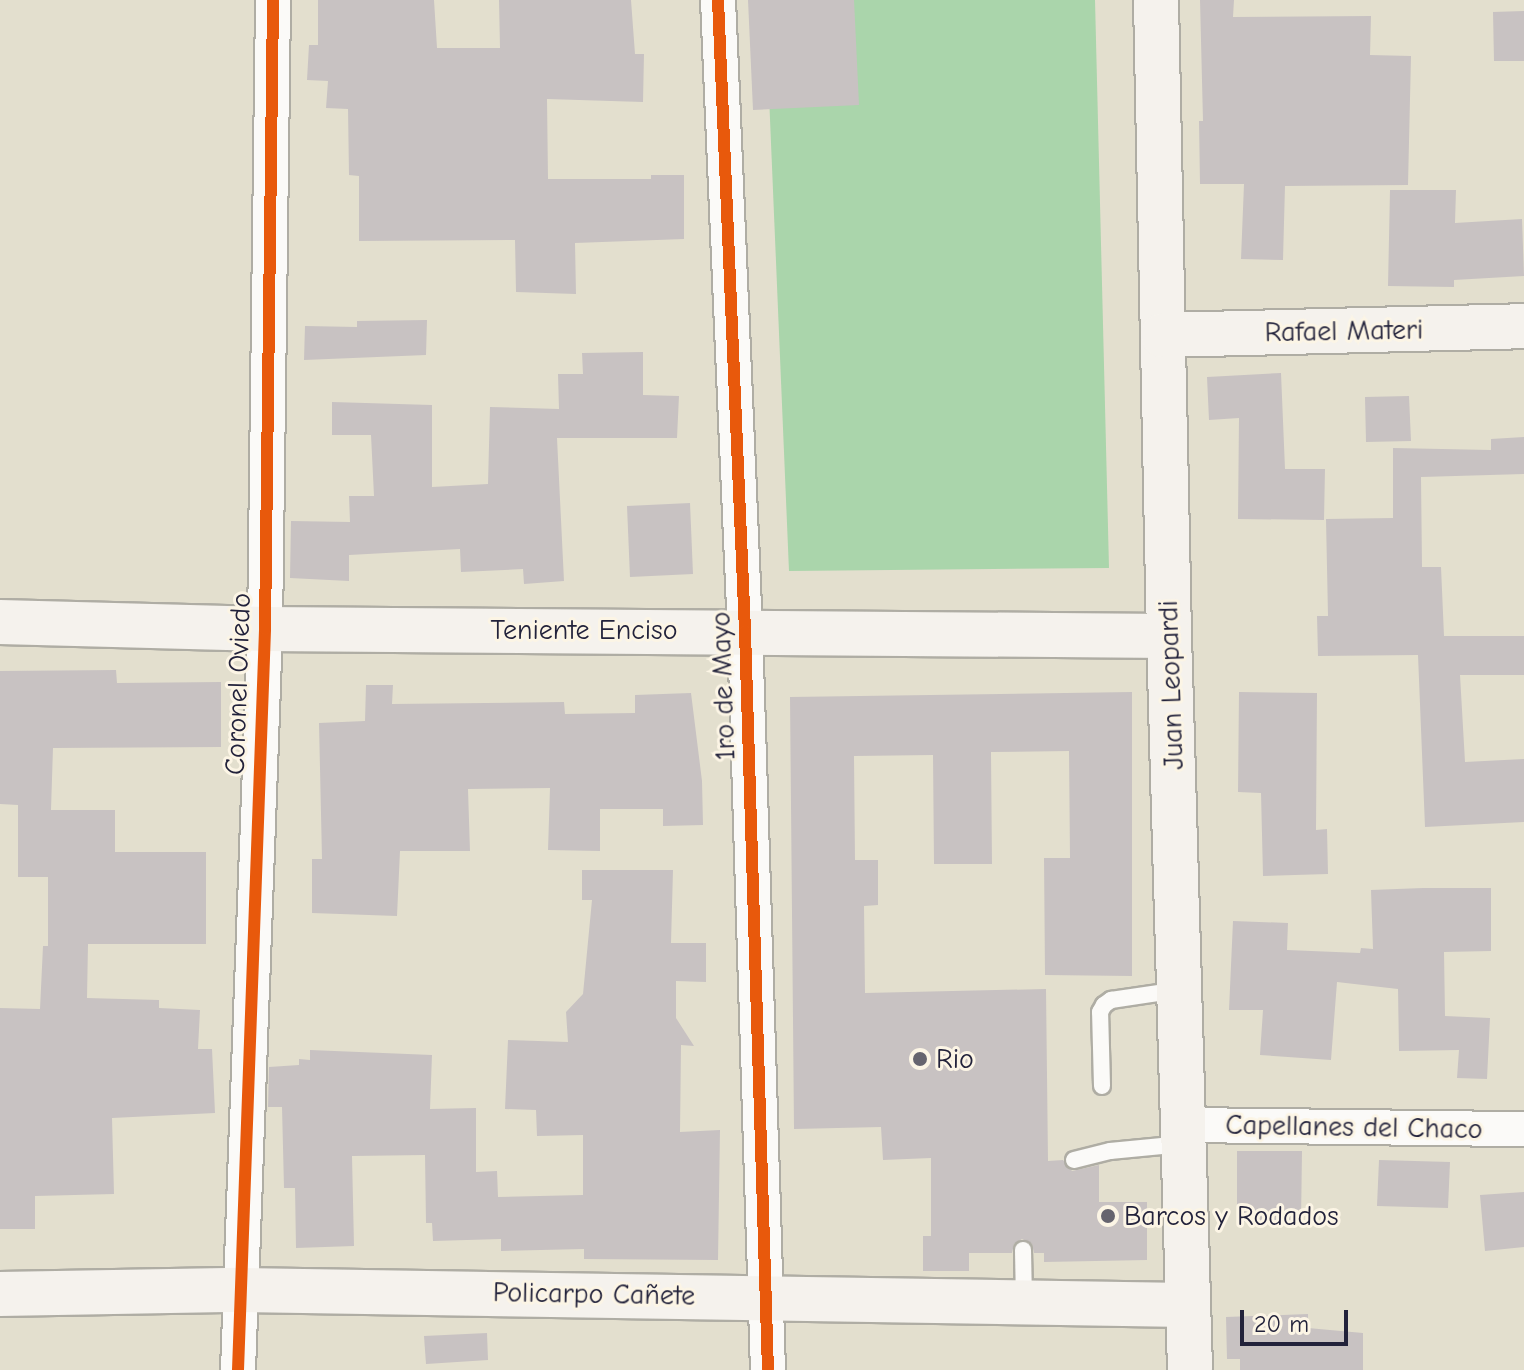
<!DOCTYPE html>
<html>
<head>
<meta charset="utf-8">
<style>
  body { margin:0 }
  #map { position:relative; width:1524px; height:1370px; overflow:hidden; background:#e3dfce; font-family:"Comic Neue",sans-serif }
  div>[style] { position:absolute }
  .green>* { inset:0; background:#aad5ab }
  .building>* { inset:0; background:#c8c2c2 }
  .roads { filter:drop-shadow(2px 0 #afada4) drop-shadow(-2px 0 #afada4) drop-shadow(0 2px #afada4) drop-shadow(0 -2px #afada4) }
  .lane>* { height:16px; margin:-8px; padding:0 8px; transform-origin:8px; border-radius:8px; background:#fbfaf8 }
  .street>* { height:34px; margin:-17px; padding:0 17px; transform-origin:17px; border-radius:17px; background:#fbfaf8 }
  .secondary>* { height:44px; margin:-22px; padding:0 22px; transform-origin:22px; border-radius:22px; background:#f5f2ed }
  .cycleway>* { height:12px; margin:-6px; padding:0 6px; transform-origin:6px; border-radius:6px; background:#e8590c }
  .dots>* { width:22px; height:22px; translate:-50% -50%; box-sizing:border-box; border:4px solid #fcf5e5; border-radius:50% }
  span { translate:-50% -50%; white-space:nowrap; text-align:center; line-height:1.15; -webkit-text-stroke:6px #fcf5e5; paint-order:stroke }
  .street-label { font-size:28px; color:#22223b }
  .poi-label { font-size:28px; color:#22223b }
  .left { translate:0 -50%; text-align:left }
  .scale { position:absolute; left:1240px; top:1310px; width:108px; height:36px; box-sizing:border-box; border:4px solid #22223b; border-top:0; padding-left:10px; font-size:24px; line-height:28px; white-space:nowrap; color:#22223b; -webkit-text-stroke:6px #fcf5e5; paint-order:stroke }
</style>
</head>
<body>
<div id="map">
  <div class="green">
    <i style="clip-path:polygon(765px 0,1095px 0,1109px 568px,789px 571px)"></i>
  </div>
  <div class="building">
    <i style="clip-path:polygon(318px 0,434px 0,437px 48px,500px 48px,499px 0,631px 0,635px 54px,644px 54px,643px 102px,547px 99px,548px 179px,651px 179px,651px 175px,684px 175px,684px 239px,575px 243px,576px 294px,516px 292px,515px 240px,359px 241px,359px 176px,349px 175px,348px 109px,326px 108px,328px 81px,307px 80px,309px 45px,318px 45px)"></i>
    <i style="clip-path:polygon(748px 0,854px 0,859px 105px,753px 110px)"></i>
    <i style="clip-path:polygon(1200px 0,1234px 0,1233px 17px,1371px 16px,1370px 55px,1411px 56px,1408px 185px,1285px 186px,1283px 260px,1241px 259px,1244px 184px,1200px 184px,1199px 121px,1203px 121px)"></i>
    <i style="clip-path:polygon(1524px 11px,1524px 61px,1494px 61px,1493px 12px)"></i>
    <i style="clip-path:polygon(1390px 190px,1456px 190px,1455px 223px,1522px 219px,1524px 276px,1454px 280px,1454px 287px,1388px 286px)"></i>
    <i style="clip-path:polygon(427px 320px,426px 355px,304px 360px,305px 326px,357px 327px,357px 321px)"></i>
    <i style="clip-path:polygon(643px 352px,643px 395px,679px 396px,677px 438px,557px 438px,564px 581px,524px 584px,523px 569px,461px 572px,460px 549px,349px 555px,349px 581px,290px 578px,291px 521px,350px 522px,349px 496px,374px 496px,371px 435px,332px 435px,332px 402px,432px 405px,432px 487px,488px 484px,490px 407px,559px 409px,558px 374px,583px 374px,582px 353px)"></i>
    <i style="clip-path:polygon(1281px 373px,1285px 469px,1325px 469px,1324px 520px,1238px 519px,1239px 418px,1209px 420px,1207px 377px)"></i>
    <i style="clip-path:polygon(1409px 396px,1411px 441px,1366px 442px,1365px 397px)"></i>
    <i style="clip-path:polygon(1524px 437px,1524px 474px,1421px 477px,1422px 567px,1441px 567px,1444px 636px,1524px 636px,1524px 675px,1460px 675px,1465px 762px,1524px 759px,1524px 822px,1425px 827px,1418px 655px,1318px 656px,1317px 616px,1328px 616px,1326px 519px,1393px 518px,1393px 448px,1491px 450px,1491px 439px)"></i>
    <i style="clip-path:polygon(690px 503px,693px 574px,630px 577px,627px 506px)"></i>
    <i style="clip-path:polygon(116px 670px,117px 683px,221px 682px,221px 747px,53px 748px,51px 810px,115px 810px,115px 852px,206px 852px,206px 944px,88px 944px,87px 998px,159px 1000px,159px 1008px,200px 1010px,198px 1049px,212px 1049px,215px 1113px,112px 1118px,114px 1194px,35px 1196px,35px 1229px,0 1229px,0 1008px,40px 1009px,43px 946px,48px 946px,48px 877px,18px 877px,18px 805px,0 804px,0 671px)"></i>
    <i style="clip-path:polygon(366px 685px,393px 685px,392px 704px,564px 702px,565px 714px,635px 713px,635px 695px,691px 693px,702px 781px,703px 825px,663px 826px,663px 809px,600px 809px,600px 851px,548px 850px,550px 788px,468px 789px,470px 851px,400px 851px,397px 916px,312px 913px,312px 859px,322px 859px,319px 723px,365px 721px)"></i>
    <i style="clip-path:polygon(1132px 692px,1132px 976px,1045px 975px,1044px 858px,1070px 858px,1069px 751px,991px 752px,992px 864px,934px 864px,933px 755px,854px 756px,855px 860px,878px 860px,878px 905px,864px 906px,865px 993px,1046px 989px,1048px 1161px,1063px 1160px,1072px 1171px,1099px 1165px,1099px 1202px,1147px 1202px,1147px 1260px,1044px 1262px,1044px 1253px,1034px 1253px,1032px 1244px,1022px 1239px,1014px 1244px,1012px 1253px,969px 1253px,969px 1271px,923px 1271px,923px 1236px,931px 1236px,931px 1158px,883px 1160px,881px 1127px,794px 1129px,790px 697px)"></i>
    <i style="clip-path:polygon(1239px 692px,1317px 693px,1316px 830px,1327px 829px,1328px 874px,1263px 876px,1261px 793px,1238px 792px)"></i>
    <i style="clip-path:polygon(582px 870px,673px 870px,671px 943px,706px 943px,706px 982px,676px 981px,676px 1018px,694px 1046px,681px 1045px,680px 1132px,720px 1130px,718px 1260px,584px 1259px,584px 1249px,501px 1251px,501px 1239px,433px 1241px,432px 1223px,426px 1223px,425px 1155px,352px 1156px,354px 1246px,296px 1248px,295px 1188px,284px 1188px,282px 1107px,268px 1107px,269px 1067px,299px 1065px,299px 1059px,310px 1060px,310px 1050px,432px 1055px,430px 1109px,476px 1108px,476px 1172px,497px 1171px,498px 1197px,583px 1195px,583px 1135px,537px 1136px,536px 1110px,505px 1109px,508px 1040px,568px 1042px,566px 1012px,583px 994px,592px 900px,582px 900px)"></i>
    <i style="clip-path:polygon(1423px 888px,1491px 888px,1491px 951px,1444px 952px,1445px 1016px,1490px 1018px,1487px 1079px,1457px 1078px,1459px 1050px,1399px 1051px,1398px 989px,1337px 982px,1331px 1060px,1260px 1055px,1263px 1010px,1229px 1010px,1233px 921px,1288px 923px,1287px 950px,1360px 953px,1361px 948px,1373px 949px,1371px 890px)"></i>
    <i style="clip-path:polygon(1237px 1151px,1302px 1151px,1301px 1222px,1237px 1222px)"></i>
    <i style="clip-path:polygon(1379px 1160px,1450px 1162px,1448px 1208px,1377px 1206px)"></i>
    <i style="clip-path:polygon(1524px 1192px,1524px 1247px,1485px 1251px,1480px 1195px)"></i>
    <i style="clip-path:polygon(1308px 1314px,1308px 1328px,1363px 1333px,1363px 1370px,1240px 1370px,1240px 1359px,1227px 1359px,1226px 1317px)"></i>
    <i style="clip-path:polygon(487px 1333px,488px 1360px,426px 1364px,424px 1336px)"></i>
  </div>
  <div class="roads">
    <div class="lane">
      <i style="left:1102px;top:1086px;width:74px;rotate:-91.5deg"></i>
      <i style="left:1100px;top:1012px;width:8px;rotate:-60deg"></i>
      <i style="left:1104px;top:1005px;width:9px;rotate:-36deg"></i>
      <i style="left:1111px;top:1000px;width:69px;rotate:-8.4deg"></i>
      <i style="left:1074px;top:1160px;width:37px;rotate:-14deg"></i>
      <i style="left:1110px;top:1151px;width:73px;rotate:-5.5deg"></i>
      <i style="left:1023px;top:1250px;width:50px;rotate:88.9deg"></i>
    </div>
    <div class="street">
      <i style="left:718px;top:0;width:632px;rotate:87.55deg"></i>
      <i style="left:745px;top:631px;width:739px;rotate:88.22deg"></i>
      <i style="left:1185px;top:1125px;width:339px;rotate:0.7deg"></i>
      <i style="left:238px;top:1370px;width:741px;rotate:-87.91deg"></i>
      <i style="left:265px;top:629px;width:629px;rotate:-89.27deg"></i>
    </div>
    <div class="secondary">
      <i style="left:1156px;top:0;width:636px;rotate:88.83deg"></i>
      <i style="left:1169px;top:636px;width:734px;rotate:88.36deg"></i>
      <i style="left:1163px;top:335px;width:361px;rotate:-1.4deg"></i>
      <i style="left:0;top:622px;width:265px;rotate:1.5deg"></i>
      <i style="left:265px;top:629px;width:904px;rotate:0.44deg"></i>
      <i style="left:0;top:1294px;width:241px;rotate:-1deg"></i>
      <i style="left:241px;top:1290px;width:946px;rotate:0.91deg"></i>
    </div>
  </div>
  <div class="cycleway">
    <i style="left:718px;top:0;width:632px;rotate:87.55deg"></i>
    <i style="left:745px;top:631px;width:739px;rotate:88.22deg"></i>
    <i style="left:238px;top:1370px;width:741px;rotate:-87.91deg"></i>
    <i style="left:265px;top:629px;width:629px;rotate:-89.27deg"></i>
  </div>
  <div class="dots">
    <i style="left:920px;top:1059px;background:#66646e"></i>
    <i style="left:1108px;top:1216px;background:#66646e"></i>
  </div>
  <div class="street-label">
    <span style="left:1344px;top:331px;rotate:-1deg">Rafael Materi</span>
    <span style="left:584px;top:630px">Teniente Enciso</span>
    <span style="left:238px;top:684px;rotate:-88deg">Coronel Oviedo</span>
    <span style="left:1171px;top:685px;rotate:-92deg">Juan Leopardi</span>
    <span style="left:723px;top:686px;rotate:-92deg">1ro de Mayo</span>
    <span style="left:1354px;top:1127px;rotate:1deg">Capellanes del Chaco</span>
    <span style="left:594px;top:1294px;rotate:1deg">Policarpo Cañete</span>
  </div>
  <div class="poi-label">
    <span class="left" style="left:936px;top:1059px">Rio</span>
    <span class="left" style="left:1124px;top:1216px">Barcos y Rodados</span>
  </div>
  <div class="scale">20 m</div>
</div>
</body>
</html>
